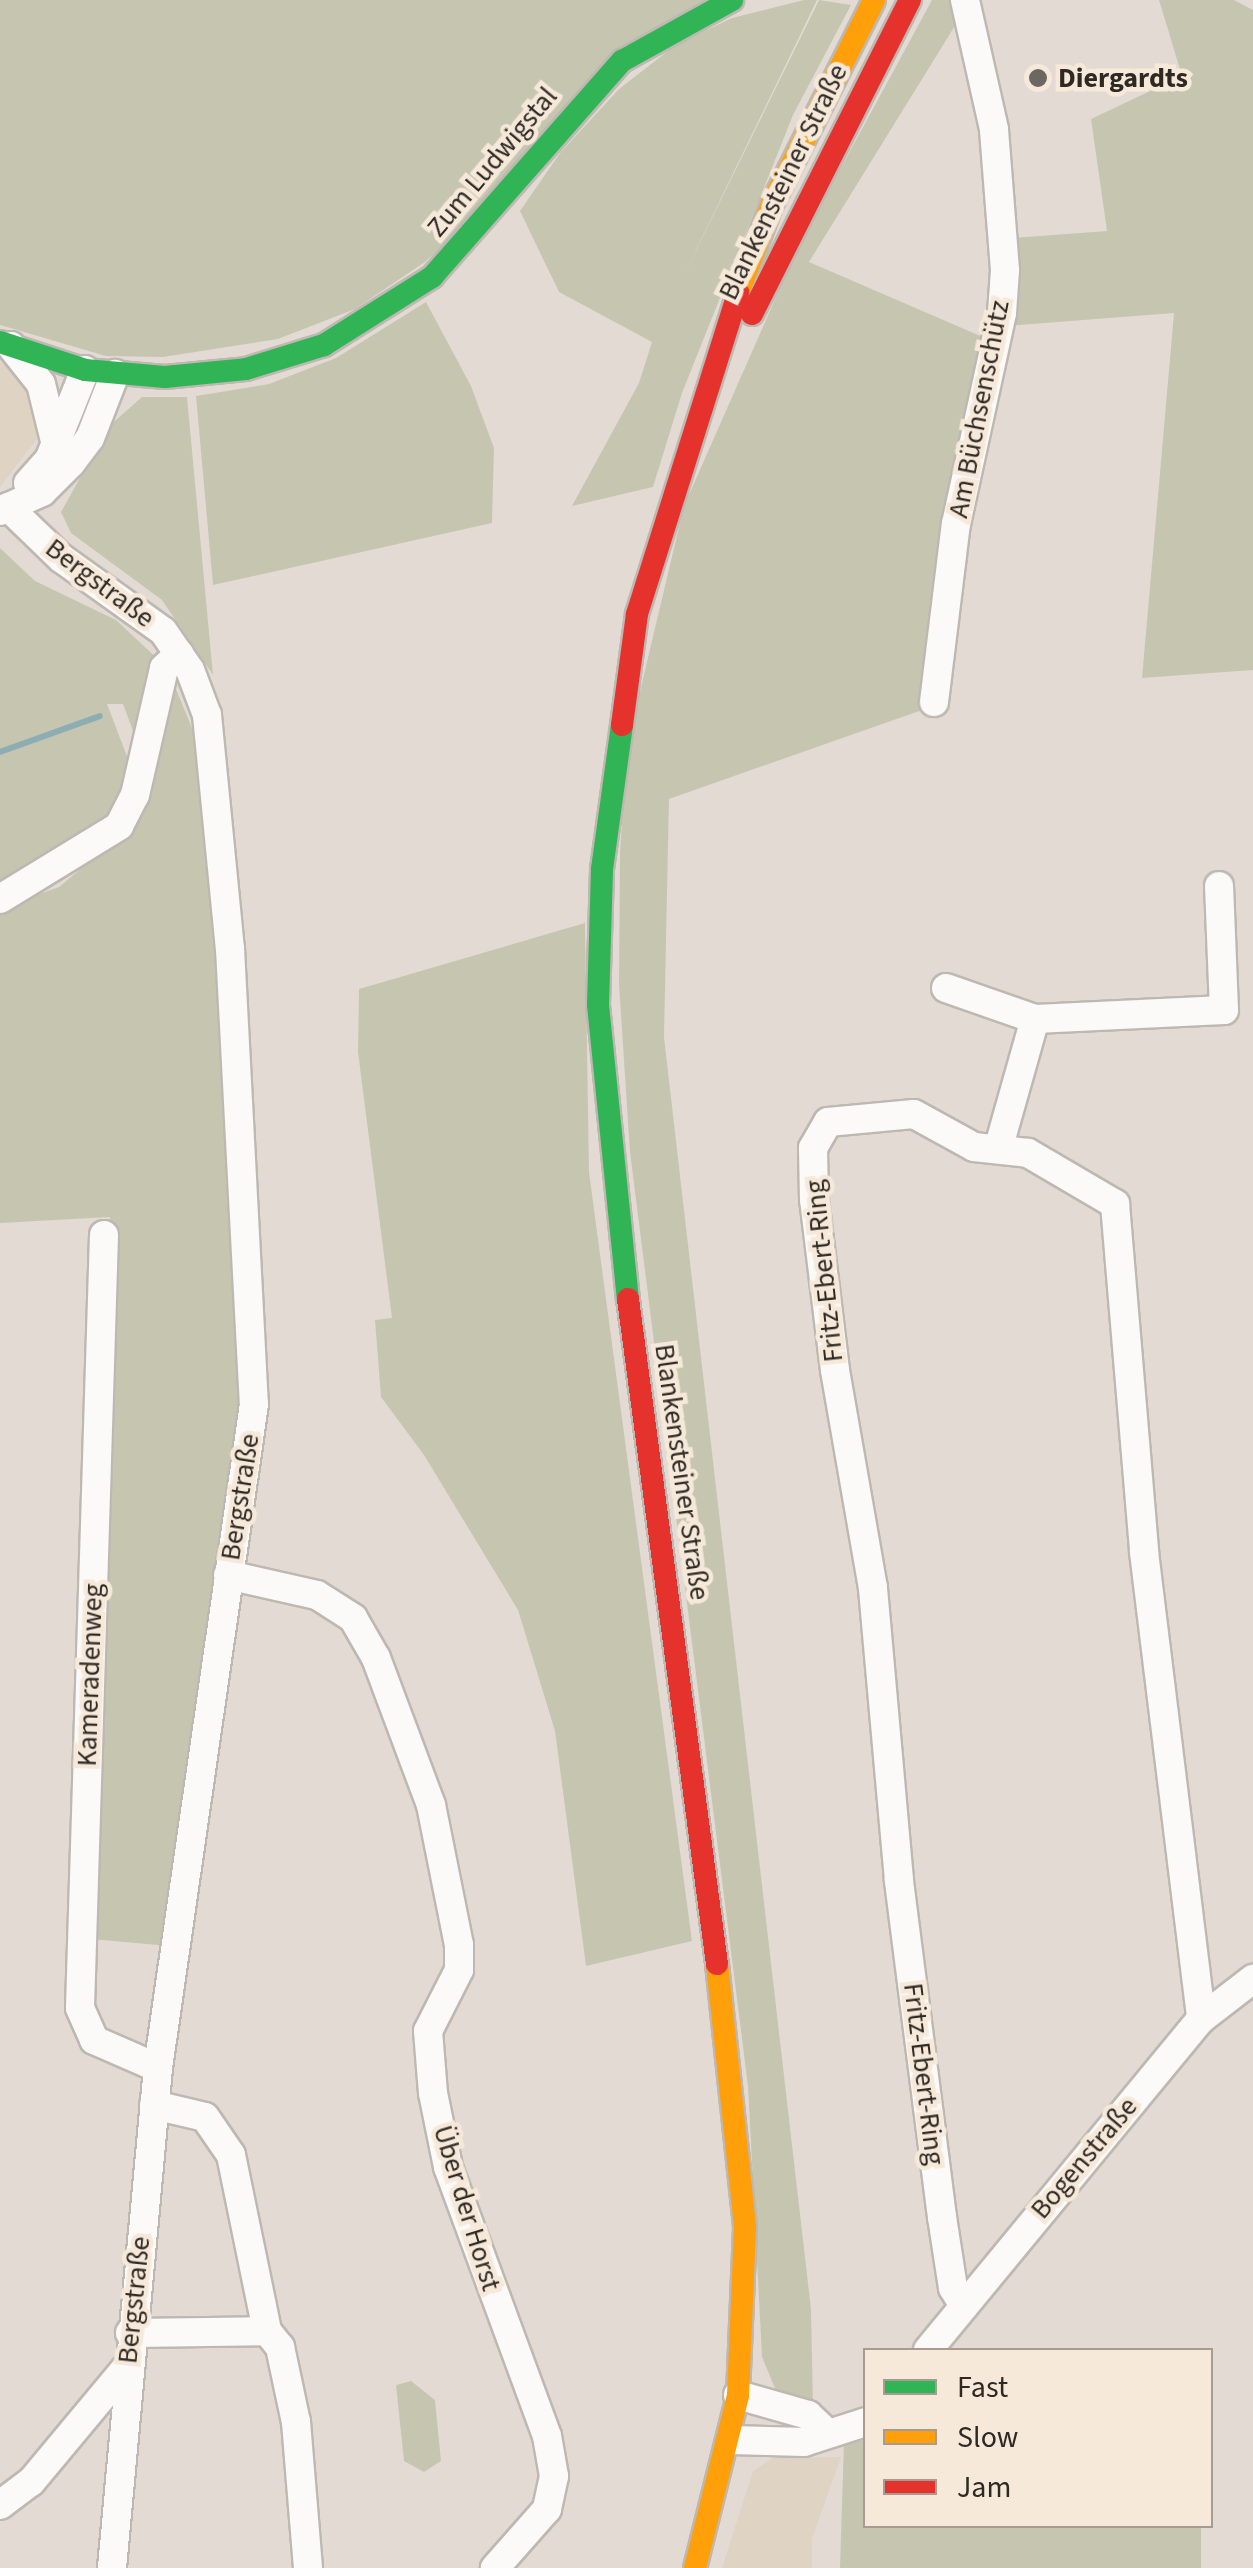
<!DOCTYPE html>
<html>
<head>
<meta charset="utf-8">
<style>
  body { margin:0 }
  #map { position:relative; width:1253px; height:2568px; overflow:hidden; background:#e3dbd3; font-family:"Source Sans 3",sans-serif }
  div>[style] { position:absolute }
  .built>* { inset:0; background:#dfd3c3 }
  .green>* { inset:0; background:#c6c6b0 }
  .stream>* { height:6px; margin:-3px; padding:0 3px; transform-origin:3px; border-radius:3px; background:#8eadb3 }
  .roads { filter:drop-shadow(2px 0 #beb8b2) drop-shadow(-2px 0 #beb8b2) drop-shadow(0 2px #beb8b2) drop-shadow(0 -2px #beb8b2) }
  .street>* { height:28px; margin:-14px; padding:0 14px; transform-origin:14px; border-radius:14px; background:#fbfaf8 }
  .fast>* { height:22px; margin:-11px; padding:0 11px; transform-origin:11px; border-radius:11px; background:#30b455 }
  .slow>* { height:22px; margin:-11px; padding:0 11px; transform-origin:11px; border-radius:11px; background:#ff9f0a }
  .jam>* { height:22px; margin:-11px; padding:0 11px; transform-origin:11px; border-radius:11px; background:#e5322d }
  .dots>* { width:28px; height:28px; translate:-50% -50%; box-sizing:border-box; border:5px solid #f6e9da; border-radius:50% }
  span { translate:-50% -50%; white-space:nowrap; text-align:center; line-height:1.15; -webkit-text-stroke:9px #f6e9da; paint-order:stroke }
  .poi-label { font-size:28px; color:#2e2923; font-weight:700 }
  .left { translate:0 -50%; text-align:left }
  .street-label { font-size:28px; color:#2e2923 }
  .legend { position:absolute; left:863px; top:2348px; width:350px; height:180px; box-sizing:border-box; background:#f6e9da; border:2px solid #a69c91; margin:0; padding:12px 18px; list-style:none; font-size:30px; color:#2e2923 }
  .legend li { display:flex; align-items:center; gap:20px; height:50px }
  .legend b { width:50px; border:2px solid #a69c91 }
</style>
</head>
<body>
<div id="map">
  <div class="built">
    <i style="clip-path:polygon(0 362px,28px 379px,37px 439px,0 487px)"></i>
    <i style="clip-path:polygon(841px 2457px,812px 2539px,812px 2568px,722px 2568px,753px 2471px,773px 2458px)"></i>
  </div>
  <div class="green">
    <i style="clip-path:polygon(0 0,707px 0,425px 262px,355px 309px,278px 339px,163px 357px,106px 356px,0 325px)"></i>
    <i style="clip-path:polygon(804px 0,817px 0,681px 281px,819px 0,851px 5px,793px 115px,682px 393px,653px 487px,572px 506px,639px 383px,652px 342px,559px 292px,520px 211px,560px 153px,619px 89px,677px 44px,732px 18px)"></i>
    <i style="clip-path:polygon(932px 0,959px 0,961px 16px,809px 262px,992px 341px,925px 709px,669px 799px,664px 1037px,811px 2309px,813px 2405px,777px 2393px,762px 2357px,748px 2086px,630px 1152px,619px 984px,620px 852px,627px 746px,684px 506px,799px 245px)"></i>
    <i style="clip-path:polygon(1159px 0,1234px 0,1253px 10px,1253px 670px,1142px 678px,1174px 313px,1005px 326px,1014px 238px,1107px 231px,1091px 119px,1182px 76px)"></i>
    <i style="clip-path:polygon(426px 302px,471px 386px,494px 448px,492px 523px,213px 585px,196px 396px,269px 384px,336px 358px)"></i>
    <i style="clip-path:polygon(142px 397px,187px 397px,213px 675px,162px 600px,71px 533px,61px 512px,109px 426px)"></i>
    <i style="clip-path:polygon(0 548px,35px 581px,116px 620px,162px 663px,137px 742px,123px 704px,107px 704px,133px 772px,115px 821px,0 893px)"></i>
    <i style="clip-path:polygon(171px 677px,197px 740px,220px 954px,247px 1410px,169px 1946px,91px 1939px,110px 1217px,0 1223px,0 908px,59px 887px,114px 841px)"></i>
    <i style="clip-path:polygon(585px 923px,589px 1172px,692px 1941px,586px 1966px,555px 1731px,518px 1610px,424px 1455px,381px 1397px,375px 1320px,392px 1318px,358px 1052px,359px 989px)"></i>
    <i style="clip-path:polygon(411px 2381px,435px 2400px,441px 2461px,424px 2472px,404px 2461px,396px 2385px)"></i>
    <i style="clip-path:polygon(844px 2441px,865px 2441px,866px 2526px,1201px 2526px,1201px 2568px,840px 2568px)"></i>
  </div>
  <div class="stream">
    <i style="left:0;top:752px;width:106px;rotate:-19.8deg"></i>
  </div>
  <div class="roads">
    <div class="street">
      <i style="left:11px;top:346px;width:48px;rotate:51.7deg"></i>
      <i style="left:41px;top:384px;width:59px;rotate:76.2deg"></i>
      <i style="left:28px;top:483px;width:31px;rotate:-48deg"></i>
      <i style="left:49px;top:460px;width:97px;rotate:-68.2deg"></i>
      <i style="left:8px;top:507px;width:74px;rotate:43.9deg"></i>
      <i style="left:61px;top:558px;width:125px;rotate:35.6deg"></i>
      <i style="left:163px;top:631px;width:47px;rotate:55.3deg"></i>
      <i style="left:190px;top:670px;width:48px;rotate:69.3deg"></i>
      <i style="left:207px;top:715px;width:235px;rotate:84.4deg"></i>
      <i style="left:230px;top:949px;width:456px;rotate:87deg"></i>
      <i style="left:254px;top:1404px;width:671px;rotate:98.23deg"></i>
      <i style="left:158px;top:2068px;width:502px;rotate:95.26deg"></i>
      <i style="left:0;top:511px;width:46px;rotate:-24.3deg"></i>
      <i style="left:42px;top:492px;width:41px;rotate:-45deg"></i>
      <i style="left:71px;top:463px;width:31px;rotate:-53deg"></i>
      <i style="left:90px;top:438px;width:69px;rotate:-68.7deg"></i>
      <i style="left:934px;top:702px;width:179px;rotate:-83deg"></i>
      <i style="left:956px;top:524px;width:216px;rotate:-77.7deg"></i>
      <i style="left:1002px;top:313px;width:43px;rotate:-86deg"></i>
      <i style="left:1005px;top:270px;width:141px;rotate:-94.5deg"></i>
      <i style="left:994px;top:129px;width:132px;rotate:-102.7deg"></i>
      <i style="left:0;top:899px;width:140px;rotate:-31.5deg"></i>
      <i style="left:119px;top:826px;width:35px;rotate:-63deg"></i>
      <i style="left:135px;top:795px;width:130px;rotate:-77.1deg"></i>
      <i style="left:164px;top:668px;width:21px;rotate:-43deg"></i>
      <i style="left:946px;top:988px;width:94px;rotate:19.2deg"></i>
      <i style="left:1035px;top:1019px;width:189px;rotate:-2.7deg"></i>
      <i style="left:1224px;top:1010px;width:124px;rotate:-92.3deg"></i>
      <i style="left:999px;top:1146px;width:132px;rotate:-74.2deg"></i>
      <i style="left:104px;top:1235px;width:773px;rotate:91.78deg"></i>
      <i style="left:80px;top:2008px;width:35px;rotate:66deg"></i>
      <i style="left:94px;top:2040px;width:70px;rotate:23.6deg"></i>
      <i style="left:228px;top:1575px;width:91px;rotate:12.7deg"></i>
      <i style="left:317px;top:1595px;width:43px;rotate:32.6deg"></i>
      <i style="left:353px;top:1618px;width:46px;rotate:60.1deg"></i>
      <i style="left:376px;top:1658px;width:157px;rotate:69.5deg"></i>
      <i style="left:431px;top:1805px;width:143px;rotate:78.7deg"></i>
      <i style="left:459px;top:1945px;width:25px;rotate:90deg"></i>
      <i style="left:459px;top:1970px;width:68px;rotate:116.9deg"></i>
      <i style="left:428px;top:2031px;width:62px;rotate:85.4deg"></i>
      <i style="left:433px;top:2093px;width:76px;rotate:78.5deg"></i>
      <i style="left:448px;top:2167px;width:287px;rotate:69.8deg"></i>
      <i style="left:547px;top:2436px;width:41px;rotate:80.1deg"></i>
      <i style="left:554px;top:2476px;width:34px;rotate:102deg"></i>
      <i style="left:547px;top:2509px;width:79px;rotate:131.4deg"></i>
      <i style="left:154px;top:2105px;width:52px;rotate:13.2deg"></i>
      <i style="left:205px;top:2117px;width:46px;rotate:55.6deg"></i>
      <i style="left:231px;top:2155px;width:180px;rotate:78.4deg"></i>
      <i style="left:267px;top:2331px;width:21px;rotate:51deg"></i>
      <i style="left:280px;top:2347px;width:77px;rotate:78deg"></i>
      <i style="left:296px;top:2422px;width:146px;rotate:85.3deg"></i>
      <i style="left:964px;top:2306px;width:21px;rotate:-121deg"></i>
      <i style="left:953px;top:2288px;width:72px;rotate:-98.8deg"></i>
      <i style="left:942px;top:2217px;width:340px;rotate:-97.3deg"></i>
      <i style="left:899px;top:1880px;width:293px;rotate:-95.1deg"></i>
      <i style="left:873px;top:1588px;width:221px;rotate:-99.9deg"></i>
      <i style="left:835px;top:1370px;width:171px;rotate:-97deg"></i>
      <i style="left:814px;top:1200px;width:52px;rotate:-91.1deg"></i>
      <i style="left:813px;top:1148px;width:30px;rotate:-60deg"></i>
      <i style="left:828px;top:1122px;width:86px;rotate:-5.3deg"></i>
      <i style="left:914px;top:1114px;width:68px;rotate:28.8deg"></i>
      <i style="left:974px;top:1147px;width:54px;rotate:6.3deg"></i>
      <i style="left:1028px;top:1153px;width:101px;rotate:30.4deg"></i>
      <i style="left:1115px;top:1204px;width:349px;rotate:85.2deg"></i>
      <i style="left:1144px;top:1552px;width:470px;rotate:83deg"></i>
      <i style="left:130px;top:2333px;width:137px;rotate:-0.8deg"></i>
      <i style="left:928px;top:2350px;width:429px;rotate:-50.5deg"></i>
      <i style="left:1201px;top:2019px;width:66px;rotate:-37.6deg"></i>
      <i style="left:738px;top:2395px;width:73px;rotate:15.9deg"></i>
      <i style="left:808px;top:2415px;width:23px;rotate:43deg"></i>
      <i style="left:731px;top:2440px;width:73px;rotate:1.6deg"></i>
      <i style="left:804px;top:2442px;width:65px;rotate:-17.9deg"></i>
      <i style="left:0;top:2505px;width:39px;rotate:-37deg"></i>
      <i style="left:31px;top:2482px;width:148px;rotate:-50.2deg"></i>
    </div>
    <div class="fast">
      <i style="left:0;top:342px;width:89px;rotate:18.2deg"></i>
      <i style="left:85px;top:370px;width:80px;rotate:5deg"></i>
      <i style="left:165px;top:377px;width:81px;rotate:-5.6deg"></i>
      <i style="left:246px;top:369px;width:82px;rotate:-17.1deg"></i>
      <i style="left:324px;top:345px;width:128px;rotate:-32.2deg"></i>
      <i style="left:432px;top:277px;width:288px;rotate:-48.7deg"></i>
      <i style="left:622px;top:61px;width:126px;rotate:-29deg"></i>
      <i style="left:622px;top:725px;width:146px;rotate:97.9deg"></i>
      <i style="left:602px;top:870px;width:135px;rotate:91.7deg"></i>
      <i style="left:598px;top:1005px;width:296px;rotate:84.2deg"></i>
    </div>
    <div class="slow">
      <i style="left:738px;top:293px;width:95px;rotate:-69.1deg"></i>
      <i style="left:772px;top:204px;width:228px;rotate:-63.4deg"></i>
      <i style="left:695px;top:2568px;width:178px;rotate:-76deg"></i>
      <i style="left:738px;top:2395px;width:169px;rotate:-87.6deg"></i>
      <i style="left:745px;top:2226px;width:263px;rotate:-96.1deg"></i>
    </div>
    <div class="jam">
      <i style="left:752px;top:314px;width:352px;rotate:-63.3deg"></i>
      <i style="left:622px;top:725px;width:112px;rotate:-82.3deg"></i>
      <i style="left:637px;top:614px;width:337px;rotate:-72.5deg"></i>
      <i style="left:628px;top:1299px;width:671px;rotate:82.38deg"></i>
    </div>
  </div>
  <div class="dots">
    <i style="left:1038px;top:78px;background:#6d6761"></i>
  </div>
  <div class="poi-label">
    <span class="left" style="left:1058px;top:78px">Diergardts</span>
  </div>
  <div class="street-label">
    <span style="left:492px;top:162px;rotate:-50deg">Zum Ludwigstal</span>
    <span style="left:783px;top:182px;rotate:-64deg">Blankensteiner Straße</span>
    <span style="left:979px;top:409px;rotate:-79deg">Am Büchsenschütz</span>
    <span style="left:100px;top:583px;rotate:37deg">Bergstraße</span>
    <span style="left:824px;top:1271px;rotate:-96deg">Fritz-Ebert-Ring</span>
    <span style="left:682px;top:1472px;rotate:82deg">Blankensteiner Straße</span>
    <span style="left:240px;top:1497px;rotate:-81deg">Bergstraße</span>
    <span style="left:90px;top:1675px;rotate:-88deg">Kameradenweg</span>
    <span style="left:924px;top:2074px;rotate:83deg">Fritz-Ebert-Ring</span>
    <span style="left:1084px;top:2158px;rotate:-50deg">Bogenstraße</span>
    <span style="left:467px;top:2208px;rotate:73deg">Über der Horst</span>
    <span style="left:134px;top:2300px;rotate:-84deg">Bergstraße</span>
  </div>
  <ul class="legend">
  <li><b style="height:12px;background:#30b455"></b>Fast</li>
  <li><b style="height:12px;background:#ff9f0a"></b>Slow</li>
  <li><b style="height:12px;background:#e5322d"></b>Jam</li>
  </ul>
</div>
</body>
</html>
